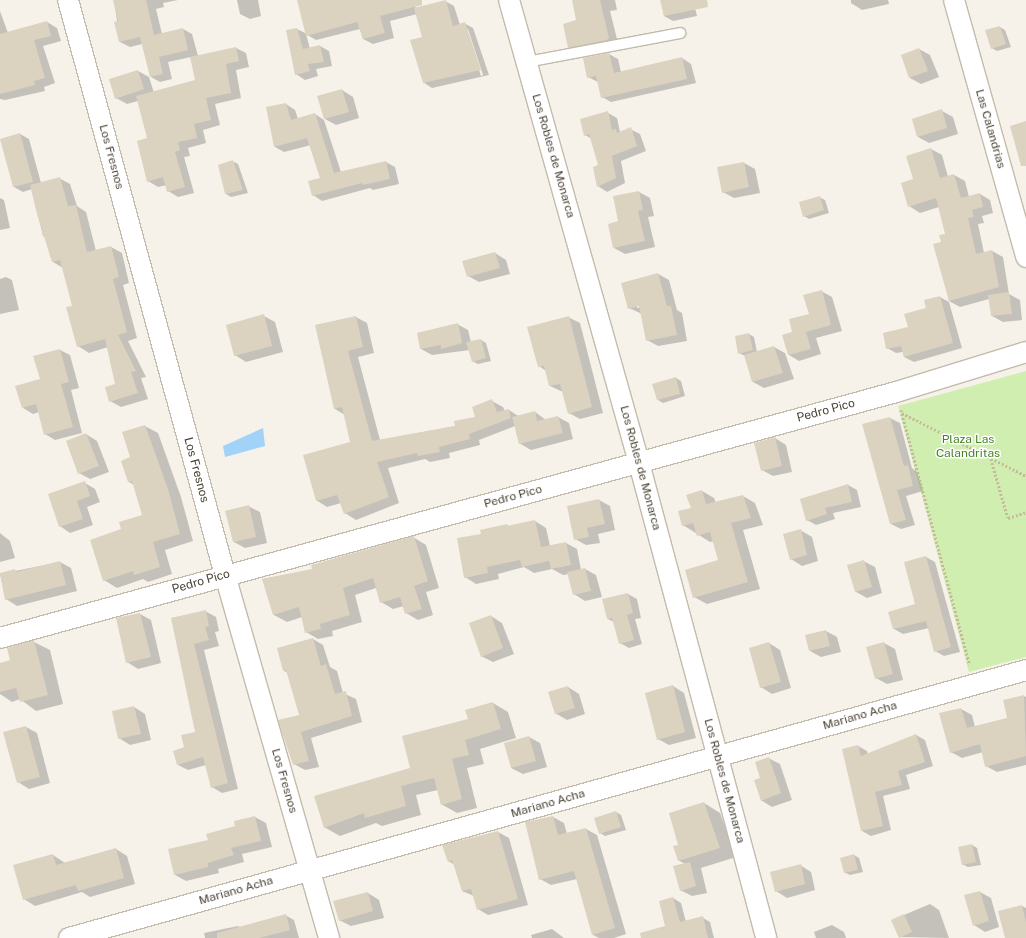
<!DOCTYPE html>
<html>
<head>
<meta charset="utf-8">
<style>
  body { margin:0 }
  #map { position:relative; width:1026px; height:938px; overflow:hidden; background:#f6f2e9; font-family:"Public Sans",sans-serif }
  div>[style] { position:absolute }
  .green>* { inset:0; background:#d0eeaf }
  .water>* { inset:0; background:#a1d2f8 }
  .shadow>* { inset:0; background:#0003 }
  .building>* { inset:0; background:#dcd2c0 }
  .path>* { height:2.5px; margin-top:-1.25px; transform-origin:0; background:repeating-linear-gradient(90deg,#c6b89a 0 2px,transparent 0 4px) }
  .roads { filter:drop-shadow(1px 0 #c3bbab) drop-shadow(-1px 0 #c3bbab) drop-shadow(0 1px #c3bbab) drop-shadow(0 -1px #c3bbab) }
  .lane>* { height:10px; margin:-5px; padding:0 5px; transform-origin:5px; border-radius:5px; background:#fff }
  .street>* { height:20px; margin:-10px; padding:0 10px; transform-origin:10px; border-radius:10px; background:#fff }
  span { translate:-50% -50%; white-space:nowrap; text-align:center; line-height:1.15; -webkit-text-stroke:3px #fff; paint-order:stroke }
  .street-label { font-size:12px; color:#4b4336 }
  .park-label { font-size:12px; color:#458423 }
</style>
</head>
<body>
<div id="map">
  <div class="green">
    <i style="clip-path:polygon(1026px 371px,1026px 657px,969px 672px,898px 406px)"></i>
  </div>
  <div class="water">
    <i style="clip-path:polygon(263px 428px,265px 446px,225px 457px,223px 446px)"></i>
  </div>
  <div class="shadow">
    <i style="clip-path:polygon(114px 0,178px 0,163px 3px,164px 7px,156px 9px,162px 34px,183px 29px,192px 34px,198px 56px,236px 48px,246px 53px,249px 67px,236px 70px,241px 98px,215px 104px,220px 125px,203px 130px,206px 143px,188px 148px,190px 156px,184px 157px,194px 193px,178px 197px,168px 191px,167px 185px,158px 187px,148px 181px,149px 138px,138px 101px,127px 104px,116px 98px,138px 71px,149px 77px,154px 93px,196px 81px,191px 57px,168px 62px,172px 79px,160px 82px,151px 77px,142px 44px,130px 47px,120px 42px)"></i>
    <i style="clip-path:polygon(237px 0,258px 0,261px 16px,250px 19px,240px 14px)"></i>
    <i style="clip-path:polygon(evenodd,343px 0,413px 0,416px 9px,445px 1px,454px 6px,460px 25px,464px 23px,473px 28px,489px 75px,432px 88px,423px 82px,424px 37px,417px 14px,390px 21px,394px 38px,373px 44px,363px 39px,360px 29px,316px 40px,306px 34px,310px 49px,320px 46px,329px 51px,332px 66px,316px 69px,318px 76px,305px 80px,296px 74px,297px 29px,307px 34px,343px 0,466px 29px,468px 29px,483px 75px,481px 76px,466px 29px)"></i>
    <i style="clip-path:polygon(573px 0,615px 0,617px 10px,610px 11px,618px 43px,578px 52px,569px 47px,577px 21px)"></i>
    <i style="clip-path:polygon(661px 0,693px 0,697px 16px,673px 21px,664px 16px)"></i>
    <i style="clip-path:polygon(851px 0,888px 0,889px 4px,862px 10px,851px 3px)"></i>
    <i style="clip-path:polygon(0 11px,8px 33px,47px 22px,57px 28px,61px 41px,43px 46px,55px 83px,44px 87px,45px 91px,5px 100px,0 99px)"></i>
    <i style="clip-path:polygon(1000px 27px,1005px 30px,1011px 47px,997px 51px,992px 48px)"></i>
    <i style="clip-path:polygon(919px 49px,930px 55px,939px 77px,921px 84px,910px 78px,902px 56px)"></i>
    <i style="clip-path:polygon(609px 54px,618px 59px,621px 72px,682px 58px,691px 64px,696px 83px,611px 102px,602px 97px,598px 82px,588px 77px)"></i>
    <i style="clip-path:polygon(342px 90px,353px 97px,359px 118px,336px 125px,325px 119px)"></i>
    <i style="clip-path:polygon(286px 104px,295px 110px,298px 119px,315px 114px,324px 120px,341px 172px,386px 162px,395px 167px,399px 184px,373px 190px,370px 188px,322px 201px,313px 195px,322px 178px,311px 145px,284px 152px,275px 147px,268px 108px)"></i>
    <i style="clip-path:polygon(942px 111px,953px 117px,958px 134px,929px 143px,918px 137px)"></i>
    <i style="clip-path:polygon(608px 113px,617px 118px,620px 132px,630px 129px,640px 134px,646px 151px,621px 161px,625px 183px,607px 192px,598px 186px,599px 166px,592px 139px,585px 135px)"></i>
    <i style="clip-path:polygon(20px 134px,29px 139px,41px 183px,59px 178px,70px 184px,77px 206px,86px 212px,96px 251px,111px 247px,122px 253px,129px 283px,123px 285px,137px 338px,128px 341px,146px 377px,141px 378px,148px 399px,121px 407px,110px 401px,116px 385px,108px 347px,89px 353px,78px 346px,73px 307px,63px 268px,53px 262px,47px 238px,43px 236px,32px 189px,23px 192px,14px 187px)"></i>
    <i style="clip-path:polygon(931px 149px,942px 155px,948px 177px,954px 175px,965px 181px,969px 197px,980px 194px,990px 200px,993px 213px,982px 216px,984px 223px,978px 224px,984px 253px,992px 251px,1003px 257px,1009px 294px,1020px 300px,1022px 320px,1003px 322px,992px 316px,989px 299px,960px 307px,949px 301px,942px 243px,946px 235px,939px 207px,920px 213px,909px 206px,914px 180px)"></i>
    <i style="clip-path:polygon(232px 161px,238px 164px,248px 193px,231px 197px,226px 194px)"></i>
    <i style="clip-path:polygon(744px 163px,755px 169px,760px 193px,734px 198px,723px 192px)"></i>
    <i style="clip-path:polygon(639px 192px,650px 198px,654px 216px,648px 217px,655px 247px,625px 254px,614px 248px,619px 222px)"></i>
    <i style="clip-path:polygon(819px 197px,825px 200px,829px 213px,809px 219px,804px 216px)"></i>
    <i style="clip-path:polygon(0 198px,4px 200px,10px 228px,0 230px)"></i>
    <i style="clip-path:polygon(495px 253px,506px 260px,510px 274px,479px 282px,468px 276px)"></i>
    <i style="clip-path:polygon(evenodd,658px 274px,669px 280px,677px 310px,682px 313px,687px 341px,658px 346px,647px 340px,642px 314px,629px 308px,658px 274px,637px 306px,644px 306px,637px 308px,637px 306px)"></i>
    <i style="clip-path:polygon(6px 277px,12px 280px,19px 310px,0 314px,0 279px)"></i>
    <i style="clip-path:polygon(821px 291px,832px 297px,842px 331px,816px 338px,821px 354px,799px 361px,789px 355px,794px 333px,810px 315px)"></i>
    <i style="clip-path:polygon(940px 297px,949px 302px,962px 348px,914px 362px,904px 357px,903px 352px,896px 353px,887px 348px)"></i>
    <i style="clip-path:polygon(264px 316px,275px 322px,283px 352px,246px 362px,235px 355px)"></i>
    <i style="clip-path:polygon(356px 317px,367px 323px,374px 353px,358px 357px,380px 440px,456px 426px,477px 417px,492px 401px,503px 407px,505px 411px,509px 410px,518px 416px,535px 412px,546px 420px,558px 417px,569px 423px,573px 439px,531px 450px,519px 443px,515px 426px,479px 440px,480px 445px,449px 453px,450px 458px,430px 462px,425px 459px,388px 468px,399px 503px,356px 520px,345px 513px,341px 503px,327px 507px,316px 500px,351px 443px,345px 415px,335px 409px,316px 325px)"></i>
    <i style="clip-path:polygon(568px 317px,580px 323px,603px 413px,580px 419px,569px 413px,563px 392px,550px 386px,546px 371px,539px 366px)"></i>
    <i style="clip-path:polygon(457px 324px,468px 330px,471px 342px,481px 340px,486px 343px,491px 361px,478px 364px,472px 361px,470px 350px,432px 355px,421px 349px,418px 333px)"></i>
    <i style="clip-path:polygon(749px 334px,754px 337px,757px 352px,774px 347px,785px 353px,794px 379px,764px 388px,753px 382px,745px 356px,739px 353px)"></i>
    <i style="clip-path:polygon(60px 350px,70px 355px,79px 388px,71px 390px,82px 433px,55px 440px,45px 434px,39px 412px,33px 414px,23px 408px,42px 380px,35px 357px)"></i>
    <i style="clip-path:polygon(676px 378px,681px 381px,685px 396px,663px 403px,658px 400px)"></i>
    <i style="clip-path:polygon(890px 418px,900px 423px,912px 468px,917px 472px,923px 491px,906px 496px,915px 525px,901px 529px,891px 524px,863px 425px)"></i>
    <i style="clip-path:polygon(145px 426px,158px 433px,181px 497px,193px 541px,165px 550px,172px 574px,148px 582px,143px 579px,117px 588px,104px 580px,122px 530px,143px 516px,134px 485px,129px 482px,131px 458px)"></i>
    <i style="clip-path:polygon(86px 434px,97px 441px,109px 472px,90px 479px,79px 473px)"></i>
    <i style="clip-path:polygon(775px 438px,786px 445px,792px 472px,773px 476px,762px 470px)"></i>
    <i style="clip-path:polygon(85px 483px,95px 489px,100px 502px,87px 507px,93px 525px,70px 533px,60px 526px)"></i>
    <i style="clip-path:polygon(848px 485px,857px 490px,861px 507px,833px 513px,835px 519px,816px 525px,807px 520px)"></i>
    <i style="clip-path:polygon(702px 491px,714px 498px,716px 503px,743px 496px,755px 503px,763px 525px,743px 530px,760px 589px,707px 604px,694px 597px,720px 561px,714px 541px,710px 542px,683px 525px)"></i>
    <i style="clip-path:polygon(599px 500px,610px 506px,615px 530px,598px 534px,600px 543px,586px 545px,575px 539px)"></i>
    <i style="clip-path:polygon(248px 506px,260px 512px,267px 543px,245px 548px,234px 542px,226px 511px)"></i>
    <i style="clip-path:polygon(535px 521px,546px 528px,550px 546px,566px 543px,577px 549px,581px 570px,585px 569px,596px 575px,602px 597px,585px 601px,574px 594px,569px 574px,563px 575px,552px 569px,534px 573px,524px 567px,498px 574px,499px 579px,476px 584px,465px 577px,483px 535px,507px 525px,510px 527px)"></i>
    <i style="clip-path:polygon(800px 530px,812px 537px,818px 561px,802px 566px,791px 559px)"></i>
    <i style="clip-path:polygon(0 533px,10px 541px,15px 558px,0 562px)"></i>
    <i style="clip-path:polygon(413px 537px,426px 545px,439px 588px,426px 592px,433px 615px,418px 620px,406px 613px,404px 606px,393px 609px,381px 602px,376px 588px,355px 595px,362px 622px,332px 631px,333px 636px,318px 639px,306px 632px,302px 617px,287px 622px,274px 615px,263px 579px,313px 570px)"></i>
    <i style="clip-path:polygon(926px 557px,935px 562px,960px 652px,944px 656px,935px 651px,929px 628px,903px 634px,894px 629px,890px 613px,916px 605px,905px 563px)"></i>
    <i style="clip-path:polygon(863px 561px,875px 567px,882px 593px,867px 598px,856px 592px)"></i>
    <i style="clip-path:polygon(60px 562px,71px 568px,77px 591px,17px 606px,6px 599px,0 574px)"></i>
    <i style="clip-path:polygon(628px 594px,637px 599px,641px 618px,635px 619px,642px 644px,629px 648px,620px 643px,614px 622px,608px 619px)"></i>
    <i style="clip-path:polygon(205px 611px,216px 617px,219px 631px,215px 632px,219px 646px,204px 650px,238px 789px,222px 793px,212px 787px,206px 765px,188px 770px,178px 765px,196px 732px,172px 618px)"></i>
    <i style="clip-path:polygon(140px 614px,151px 620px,161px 663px,138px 669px,127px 662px)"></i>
    <i style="clip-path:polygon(491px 616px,502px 623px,514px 654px,493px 662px,481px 656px)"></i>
    <i style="clip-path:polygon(826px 631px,837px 637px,841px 652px,821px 657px,810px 651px)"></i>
    <i style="clip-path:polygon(313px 639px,323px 645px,330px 667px,337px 671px,343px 693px,356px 699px,362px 722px,311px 738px,319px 767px,305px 770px,294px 764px,300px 715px,288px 673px,284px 671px)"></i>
    <i style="clip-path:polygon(34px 642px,50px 650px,63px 704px,36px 711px,20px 699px,12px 702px,0 694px,0 664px,11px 661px)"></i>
    <i style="clip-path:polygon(769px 643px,780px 650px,791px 688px,772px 694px,761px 687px)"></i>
    <i style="clip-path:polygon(884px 643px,895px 649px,903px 680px,887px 684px,876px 678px)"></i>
    <i style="clip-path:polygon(673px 686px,684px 693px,696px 738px,669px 745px,658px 739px)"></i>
    <i style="clip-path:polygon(568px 687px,579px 694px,585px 714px,567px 720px,555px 713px)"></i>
    <i style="clip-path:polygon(1024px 696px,1026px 697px,1026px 765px,997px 772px,986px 766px,983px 752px,962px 758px,951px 752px,961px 709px,972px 715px,975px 727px,1009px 719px)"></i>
    <i style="clip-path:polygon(493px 703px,508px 712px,516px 738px,480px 749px,484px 764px,467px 768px,477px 808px,457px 813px,441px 804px,438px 790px,416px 795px,421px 815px,382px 826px,376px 823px,340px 836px,324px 827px,411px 769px)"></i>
    <i style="clip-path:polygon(134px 707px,145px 714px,151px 740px,130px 745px,119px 738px)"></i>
    <i style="clip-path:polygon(26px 727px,37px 733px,50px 783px,29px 789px,18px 782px)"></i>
    <i style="clip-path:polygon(916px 735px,925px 740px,933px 766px,906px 775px,910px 789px,883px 796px,891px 830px,871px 836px,862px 831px,843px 750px,858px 746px,867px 751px,868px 755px)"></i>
    <i style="clip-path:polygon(529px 737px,540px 743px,547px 767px,523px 774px,511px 768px)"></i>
    <i style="clip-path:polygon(768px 758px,780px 764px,792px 800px,772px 807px,761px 800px)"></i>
    <i style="clip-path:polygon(704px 803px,720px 813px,736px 857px,701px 868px,707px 893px,692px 896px,680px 890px,685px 864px,678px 860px,679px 845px)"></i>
    <i style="clip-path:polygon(616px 812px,621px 815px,626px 830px,605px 836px,600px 833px)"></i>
    <i style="clip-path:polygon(255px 817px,266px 823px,272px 847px,242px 854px,244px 862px,218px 869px,219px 873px,186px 881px,175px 875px,209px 841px)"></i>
    <i style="clip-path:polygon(553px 817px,564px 823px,567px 834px,586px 829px,597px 835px,626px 934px,614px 938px,599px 938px,593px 935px,577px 879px,551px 885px,540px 879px,527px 823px)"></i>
    <i style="clip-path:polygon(498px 832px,509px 838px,528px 905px,488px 915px,478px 909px,474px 896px,462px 891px,455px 865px,448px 861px,443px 846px)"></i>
    <i style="clip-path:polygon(972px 845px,977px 848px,981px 865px,968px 867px,962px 864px)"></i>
    <i style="clip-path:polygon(116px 849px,127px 856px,135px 884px,90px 897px,82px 892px,35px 906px,24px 899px,53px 855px,65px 863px)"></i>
    <i style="clip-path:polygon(854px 855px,859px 858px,863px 872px,850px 875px,844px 872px)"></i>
    <i style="clip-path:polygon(800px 865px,811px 872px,815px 890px,787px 898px,776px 891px)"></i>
    <i style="clip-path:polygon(980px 892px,991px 898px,999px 927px,985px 932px,974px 925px)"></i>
    <i style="clip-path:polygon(368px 893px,379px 900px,384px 918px,351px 926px,339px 920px)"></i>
    <i style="clip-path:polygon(673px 898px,681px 903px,686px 922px,703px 918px,710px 922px,714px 938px,668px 938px)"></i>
    <i style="clip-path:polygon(930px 904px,939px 910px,949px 938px,900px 937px,892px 920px)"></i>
    <i style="clip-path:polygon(1022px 906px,1026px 908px,1026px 938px,1006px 938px)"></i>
    <i style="clip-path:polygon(285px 915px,294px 920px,299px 938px,205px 938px,204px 933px,238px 926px,241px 928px)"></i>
    <i style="clip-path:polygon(832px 925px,844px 932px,846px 938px,816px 938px,814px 932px)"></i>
    <i style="clip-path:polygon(552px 929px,564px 938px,532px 938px,531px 935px)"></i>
  </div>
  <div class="building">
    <i style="clip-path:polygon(113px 0,146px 0,154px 35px,183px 28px,188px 50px,159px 57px,163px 74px,150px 77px,140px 37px,119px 42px,114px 22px,118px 21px)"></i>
    <i style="clip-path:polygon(297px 0,422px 0,422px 5px,380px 16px,385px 33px,363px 39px,357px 22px,306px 36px)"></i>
    <i style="clip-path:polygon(446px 0,453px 26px,465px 22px,481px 70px,423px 83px,410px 40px,422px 37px,414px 8px)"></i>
    <i style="clip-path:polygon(572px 0,600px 0,609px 38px,607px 40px,568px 48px,563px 24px,576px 20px)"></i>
    <i style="clip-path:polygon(660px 0,707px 0,708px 7px,664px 16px)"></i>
    <i style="clip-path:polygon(47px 21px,51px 36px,34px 40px,45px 78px,34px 81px,35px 85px,0 94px,0 34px)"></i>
    <i style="clip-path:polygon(1000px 26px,1006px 44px,991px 49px,985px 30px)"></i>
    <i style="clip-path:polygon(297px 28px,303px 49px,320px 45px,324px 62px,308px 64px,310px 71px,295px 75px,286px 30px)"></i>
    <i style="clip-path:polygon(236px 47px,239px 61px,226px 64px,231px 93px,206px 98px,211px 120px,194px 124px,197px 138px,178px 142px,180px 150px,175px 152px,185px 187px,167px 192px,163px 177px,147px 182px,137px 141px,147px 138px,136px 96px,195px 80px,190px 57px)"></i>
    <i style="clip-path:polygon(919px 48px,928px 71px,909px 78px,901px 55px)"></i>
    <i style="clip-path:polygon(609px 53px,614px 73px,682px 57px,687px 79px,601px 98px,596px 76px,587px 78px,583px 58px)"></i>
    <i style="clip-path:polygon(138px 70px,144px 89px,115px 99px,109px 79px)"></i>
    <i style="clip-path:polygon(342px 89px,349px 112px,324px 119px,317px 96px)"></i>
    <i style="clip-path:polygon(286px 103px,291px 120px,315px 113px,334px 173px,386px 161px,390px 179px,363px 185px,362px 183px,312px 196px,308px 181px,320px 178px,307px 138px,274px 147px,266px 107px)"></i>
    <i style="clip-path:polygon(942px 109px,947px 128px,917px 137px,912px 119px)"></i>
    <i style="clip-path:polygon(608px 111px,612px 130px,616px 129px,617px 133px,631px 127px,637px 146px,612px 156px,616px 178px,597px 187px,593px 167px,598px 165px,589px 134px,584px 136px,580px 119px)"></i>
    <i style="clip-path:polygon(1026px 121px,1026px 166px,1021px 166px,1010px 126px)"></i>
    <i style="clip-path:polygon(20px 133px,33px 182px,13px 187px,0 139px)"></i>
    <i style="clip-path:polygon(931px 148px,940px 178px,954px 174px,961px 198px,980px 193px,983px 207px,972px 210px,974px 217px,968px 218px,976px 254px,992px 250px,999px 287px,949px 301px,933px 244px,941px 242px,939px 235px,945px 234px,936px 198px,908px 207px,901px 183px,913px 179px,906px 156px)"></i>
    <i style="clip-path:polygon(233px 160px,243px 190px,225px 194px,218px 165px)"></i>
    <i style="clip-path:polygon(744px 162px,749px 187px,722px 193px,717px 167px)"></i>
    <i style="clip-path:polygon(60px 177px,68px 206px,76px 205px,87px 252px,111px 246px,119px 277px,113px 279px,127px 332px,118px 335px,136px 371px,131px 372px,138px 393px,109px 402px,105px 387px,115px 384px,105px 339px,77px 347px,66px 307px,72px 306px,60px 260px,52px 262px,37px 214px,30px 185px)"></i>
    <i style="clip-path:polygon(639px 191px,643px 210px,638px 211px,645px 241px,613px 248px,608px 224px,618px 221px,613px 196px)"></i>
    <i style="clip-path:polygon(820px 196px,824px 210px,803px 217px,799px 202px)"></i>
    <i style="clip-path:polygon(495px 252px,500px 268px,467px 277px,462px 261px)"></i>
    <i style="clip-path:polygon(658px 273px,667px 306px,671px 306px,677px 335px,646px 341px,639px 306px,628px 309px,621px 283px)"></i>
    <i style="clip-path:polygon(822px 290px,831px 325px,806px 332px,811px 349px,788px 355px,782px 335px,792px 332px,789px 319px,809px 314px,803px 295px)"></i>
    <i style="clip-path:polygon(1009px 292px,1012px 314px,991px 316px,988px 295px)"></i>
    <i style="clip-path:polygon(940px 296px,953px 343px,904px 357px,901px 346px,886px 349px,883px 333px,908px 327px,904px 314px,926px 308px,924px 300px)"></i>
    <i style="clip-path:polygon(264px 314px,272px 346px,234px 356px,226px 325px)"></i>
    <i style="clip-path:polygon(356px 316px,363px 347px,348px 351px,372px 441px,455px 426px,454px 421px,475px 417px,472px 407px,492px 399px,497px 412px,509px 409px,511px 418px,469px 434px,470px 439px,439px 447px,440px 452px,418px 456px,417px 453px,377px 462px,389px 497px,344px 514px,337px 495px,316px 501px,303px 455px,350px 442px,342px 407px,334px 409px,315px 325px)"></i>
    <i style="clip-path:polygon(569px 316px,592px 407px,568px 414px,560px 384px,549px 386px,544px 366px,538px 367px,527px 327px)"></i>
    <i style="clip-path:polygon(458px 323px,462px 343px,441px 349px,441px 345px,420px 349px,417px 333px)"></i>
    <i style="clip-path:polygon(749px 333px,753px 350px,738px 354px,735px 336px)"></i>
    <i style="clip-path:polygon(481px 339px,486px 358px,472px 362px,466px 342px)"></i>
    <i style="clip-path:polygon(774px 346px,783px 373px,752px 382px,744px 355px)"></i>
    <i style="clip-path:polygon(60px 349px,69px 382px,61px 384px,73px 427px,44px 435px,36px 404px,22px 408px,15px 386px,40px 379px,33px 356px)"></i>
    <i style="clip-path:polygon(676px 377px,680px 394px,657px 400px,652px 384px)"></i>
    <i style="clip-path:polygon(535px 411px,537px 421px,558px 416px,563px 433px,519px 444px,512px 417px)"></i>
    <i style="clip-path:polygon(890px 417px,904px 466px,908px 465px,913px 486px,897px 490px,906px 520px,890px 524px,862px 424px)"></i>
    <i style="clip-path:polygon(145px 425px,168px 489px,180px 534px,153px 542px,160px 567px,134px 575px,133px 571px,103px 581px,90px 540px,121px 529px,119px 522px,142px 515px,132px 481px,128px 482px,121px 461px,130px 457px,122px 432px)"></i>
    <i style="clip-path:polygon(86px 433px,99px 466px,78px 474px,66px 441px)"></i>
    <i style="clip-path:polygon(775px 437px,782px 466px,761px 471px,754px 443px)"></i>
    <i style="clip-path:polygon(85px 481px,90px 496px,77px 501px,83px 519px,59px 527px,48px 494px)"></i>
    <i style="clip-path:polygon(848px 484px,852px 502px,825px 508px,827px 514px,806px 521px,800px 499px)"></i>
    <i style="clip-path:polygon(702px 490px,706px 504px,743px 495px,751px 518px,731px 523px,748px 582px,693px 598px,685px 570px,718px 560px,710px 532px,697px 536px,693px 523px,682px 526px,678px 511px,691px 508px,686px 495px)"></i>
    <i style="clip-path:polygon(599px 499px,605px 524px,587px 528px,589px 537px,574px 540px,567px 506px)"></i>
    <i style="clip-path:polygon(249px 505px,256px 537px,233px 542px,225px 511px)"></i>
    <i style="clip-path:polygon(535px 520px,541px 547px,566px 542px,571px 565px,551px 569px,549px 561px,522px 567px,520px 560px,487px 567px,488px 573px,464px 578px,457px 538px,481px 534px,480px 530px,507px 524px,507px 526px)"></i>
    <i style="clip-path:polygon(801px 529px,807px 555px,790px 560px,783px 534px)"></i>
    <i style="clip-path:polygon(414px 536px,428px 581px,414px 586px,422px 609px,405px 614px,400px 597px,380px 603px,373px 578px,343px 588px,350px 615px,320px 624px,321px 629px,305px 633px,299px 607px,273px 615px,262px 579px,312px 569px,311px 565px)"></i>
    <i style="clip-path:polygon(926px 556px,951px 647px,934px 652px,926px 621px,893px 629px,888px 612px,915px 604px,904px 562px)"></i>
    <i style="clip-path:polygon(864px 560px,872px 587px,855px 592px,847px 565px)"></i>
    <i style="clip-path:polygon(60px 561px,66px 585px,5px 600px,0 573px,15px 569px,16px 572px)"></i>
    <i style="clip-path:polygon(585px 568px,591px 591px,573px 595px,567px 572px)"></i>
    <i style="clip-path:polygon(628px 593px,633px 613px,627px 615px,634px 640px,619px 644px,612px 618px,607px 619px,602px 599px)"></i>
    <i style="clip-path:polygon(206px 610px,209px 626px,205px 627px,209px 640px,194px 644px,228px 783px,211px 788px,203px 757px,177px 765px,173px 751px,184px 747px,181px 735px,195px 732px,171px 618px)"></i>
    <i style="clip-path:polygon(140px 613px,151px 657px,126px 663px,116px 618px)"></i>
    <i style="clip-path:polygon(491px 615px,503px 648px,481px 657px,469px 623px)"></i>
    <i style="clip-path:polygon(826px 630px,830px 646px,809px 651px,805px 635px)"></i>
    <i style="clip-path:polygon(313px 638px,321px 666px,326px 664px,335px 694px,346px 691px,352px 716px,301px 732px,309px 761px,293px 765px,278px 720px,299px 715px,286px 670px,283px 671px,277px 648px)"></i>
    <i style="clip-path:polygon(34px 640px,48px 695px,20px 702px,16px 688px,0 692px,0 663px,10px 660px,7px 648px)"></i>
    <i style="clip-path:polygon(769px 642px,781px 682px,760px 688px,749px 648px)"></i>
    <i style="clip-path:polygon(884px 642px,893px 674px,875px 679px,866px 647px)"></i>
    <i style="clip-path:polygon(673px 685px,685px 732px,657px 740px,645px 693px)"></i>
    <i style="clip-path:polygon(568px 686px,575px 708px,555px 714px,548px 692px)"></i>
    <i style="clip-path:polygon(1024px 695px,1026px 756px,985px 767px,980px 744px,950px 753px,939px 713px,961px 708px,967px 728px,1007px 718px,1003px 700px)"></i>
    <i style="clip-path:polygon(493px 702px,501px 729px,465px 740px,469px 755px,452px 759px,462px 799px,441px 805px,434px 778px,401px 786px,406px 806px,365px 818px,364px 813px,324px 828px,314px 796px,410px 768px,402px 736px,468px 719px,465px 710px)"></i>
    <i style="clip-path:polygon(134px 706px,141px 734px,118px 739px,112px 711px)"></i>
    <i style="clip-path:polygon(26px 726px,40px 777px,17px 783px,3px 732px)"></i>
    <i style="clip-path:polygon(916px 734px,925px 762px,898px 771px,902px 785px,875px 792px,883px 826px,861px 831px,842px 749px,858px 745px,861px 756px)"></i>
    <i style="clip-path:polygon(529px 736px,536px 761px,511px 768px,504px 743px)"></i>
    <i style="clip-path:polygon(769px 757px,781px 793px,761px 801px,754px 780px,760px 778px,755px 762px)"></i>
    <i style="clip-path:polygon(704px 802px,720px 848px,678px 861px,673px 846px,678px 845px,669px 813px)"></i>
    <i style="clip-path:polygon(616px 811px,621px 827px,599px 834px,594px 818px)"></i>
    <i style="clip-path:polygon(255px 816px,261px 841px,231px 848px,234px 855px,208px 863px,208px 867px,174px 875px,168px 849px,208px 840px,206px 834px,235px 826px,234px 821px)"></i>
    <i style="clip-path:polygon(553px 816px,558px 835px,586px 828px,615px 928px,592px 935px,574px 871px,539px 880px,525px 822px)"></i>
    <i style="clip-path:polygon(498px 831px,518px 899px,477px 910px,471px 889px,462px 891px,452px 860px,448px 862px,442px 845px)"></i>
    <i style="clip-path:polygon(972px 844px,976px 862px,962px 865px,958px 847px)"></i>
    <i style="clip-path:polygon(116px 848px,124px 878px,78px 891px,76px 885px,23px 900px,13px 865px,53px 854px,56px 865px)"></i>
    <i style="clip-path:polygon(854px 854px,858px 870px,844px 873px,840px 858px)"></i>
    <i style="clip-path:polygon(690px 862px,696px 886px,680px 891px,673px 866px)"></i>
    <i style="clip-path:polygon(801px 864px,805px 884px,775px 892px,770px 872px)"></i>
    <i style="clip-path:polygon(980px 891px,989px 921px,973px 926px,964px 895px)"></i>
    <i style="clip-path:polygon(368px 892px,373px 911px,339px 921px,333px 901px)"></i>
    <i style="clip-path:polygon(673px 897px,680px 922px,703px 916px,708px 938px,641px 938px,640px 933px,665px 926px,659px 901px)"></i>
    <i style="clip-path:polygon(1022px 905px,1026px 922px,1026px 938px,1005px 938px,998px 911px)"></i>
    <i style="clip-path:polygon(286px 914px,290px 930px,259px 938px,217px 938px,217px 933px)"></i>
    <i style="clip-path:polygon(904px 914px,912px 932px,899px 938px,891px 920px)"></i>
  </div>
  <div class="path">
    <i style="left:901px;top:410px;width:264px;rotate:74.9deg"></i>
    <i style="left:902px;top:413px;width:139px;rotate:26.9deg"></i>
    <i style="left:991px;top:459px;width:61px;rotate:73.9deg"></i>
    <i style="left:1008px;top:518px;width:19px;rotate:-18deg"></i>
  </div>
  <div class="roads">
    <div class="lane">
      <i style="left:527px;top:62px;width:156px;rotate:-10.7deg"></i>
    </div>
    <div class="street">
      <i style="left:68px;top:0;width:596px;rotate:74.73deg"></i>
      <i style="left:225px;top:575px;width:378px;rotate:74deg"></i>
      <i style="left:509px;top:0;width:481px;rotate:74.3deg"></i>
      <i style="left:639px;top:463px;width:492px;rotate:75deg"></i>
      <i style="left:954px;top:0;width:267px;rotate:74.3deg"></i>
      <i style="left:0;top:638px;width:929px;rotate:-15.35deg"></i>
      <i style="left:896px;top:392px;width:136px;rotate:-17.1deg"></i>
      <i style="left:69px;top:938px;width:994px;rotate:-15.64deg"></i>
    </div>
  </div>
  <div class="street-label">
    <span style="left:990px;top:129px;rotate:74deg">Las Calandrias</span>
    <span style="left:553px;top:156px;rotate:74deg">Los Robles de Monarca</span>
    <span style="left:111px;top:157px;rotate:75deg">Los Fresnos</span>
    <span style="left:826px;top:411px;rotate:-15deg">Pedro Pico</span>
    <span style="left:640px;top:468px;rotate:75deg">Los Robles de Monarca</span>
    <span style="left:196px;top:470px;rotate:75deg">Los Fresnos</span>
    <span style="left:513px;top:497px;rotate:-15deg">Pedro Pico</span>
    <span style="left:201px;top:582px;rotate:-16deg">Pedro Pico</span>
    <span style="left:860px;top:716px;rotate:-16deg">Mariano Acha</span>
    <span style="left:284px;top:781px;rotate:74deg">Los Fresnos</span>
    <span style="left:724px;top:781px;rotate:75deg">Los Robles de Monarca</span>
    <span style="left:548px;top:804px;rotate:-16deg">Mariano Acha</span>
    <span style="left:236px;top:891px;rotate:-16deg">Mariano Acha</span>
  </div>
  <div class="park-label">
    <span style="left:968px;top:447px">Plaza Las<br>Calandritas</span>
  </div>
</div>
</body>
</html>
